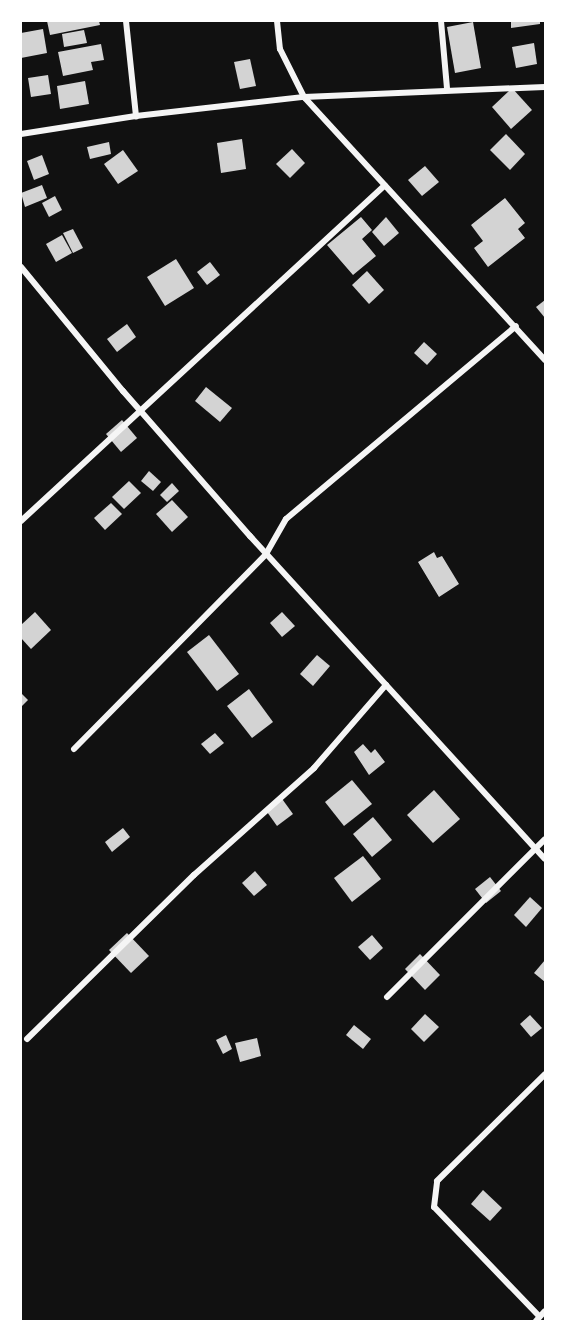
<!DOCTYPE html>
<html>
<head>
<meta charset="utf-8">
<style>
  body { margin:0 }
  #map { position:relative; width:566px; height:1342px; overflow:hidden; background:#111; font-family:Mulish,sans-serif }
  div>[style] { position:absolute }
  .building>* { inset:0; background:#d3d3d3 }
  .minor>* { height:6px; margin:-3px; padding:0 3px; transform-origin:3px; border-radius:3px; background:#f5f5f5 }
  span { translate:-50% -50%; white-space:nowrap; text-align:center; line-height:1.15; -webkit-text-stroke:6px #fff; paint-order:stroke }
  .frame { position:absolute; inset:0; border:22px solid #fff; pointer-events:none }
</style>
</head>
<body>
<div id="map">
  <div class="building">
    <i style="clip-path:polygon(47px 21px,99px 21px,100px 25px,50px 35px)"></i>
    <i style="clip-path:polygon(511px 21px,540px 21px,540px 24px,511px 28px)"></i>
    <i style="clip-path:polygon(473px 22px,481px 68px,455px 73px,447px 27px)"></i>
    <i style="clip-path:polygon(43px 29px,47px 53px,21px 58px,21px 33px)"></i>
    <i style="clip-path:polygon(84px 30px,87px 43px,64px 47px,62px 34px)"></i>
    <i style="clip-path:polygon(534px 43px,537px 64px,516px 68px,512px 47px)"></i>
    <i style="clip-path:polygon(101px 44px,104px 60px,91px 62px,93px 70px,63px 76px,58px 52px)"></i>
    <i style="clip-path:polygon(250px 59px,256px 86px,240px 89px,234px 62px)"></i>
    <i style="clip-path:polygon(48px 75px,51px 94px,31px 97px,28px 78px)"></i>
    <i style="clip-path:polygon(85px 81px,89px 104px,60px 109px,57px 86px)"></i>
    <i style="clip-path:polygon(512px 88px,532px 110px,511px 129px,492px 107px)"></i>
    <i style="clip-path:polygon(506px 134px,525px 154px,510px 170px,490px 150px)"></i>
    <i style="clip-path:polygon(242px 139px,246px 169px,221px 173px,217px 143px)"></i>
    <i style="clip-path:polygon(109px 142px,111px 154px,90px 159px,87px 147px)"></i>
    <i style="clip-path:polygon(292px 149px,305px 163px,290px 178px,276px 164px)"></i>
    <i style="clip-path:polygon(123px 150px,138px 171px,118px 184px,104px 164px)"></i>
    <i style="clip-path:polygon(42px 155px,49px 174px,34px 180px,27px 161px)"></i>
    <i style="clip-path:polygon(425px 166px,439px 182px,422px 196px,408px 180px)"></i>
    <i style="clip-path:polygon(42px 185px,47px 198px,25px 207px,21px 193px)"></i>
    <i style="clip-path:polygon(55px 196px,62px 210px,49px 217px,42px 203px)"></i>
    <i style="clip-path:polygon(505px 198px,525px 223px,518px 229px,525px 238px,488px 267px,474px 248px,483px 241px,471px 225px)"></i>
    <i style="clip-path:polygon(361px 217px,372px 230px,362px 239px,376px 256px,353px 275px,327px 245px)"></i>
    <i style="clip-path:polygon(386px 217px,399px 233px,384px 246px,372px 232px)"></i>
    <i style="clip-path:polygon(73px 229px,83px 248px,73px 253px,63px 233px)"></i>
    <i style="clip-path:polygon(62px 235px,72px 253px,56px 262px,46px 244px)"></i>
    <i style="clip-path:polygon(176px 259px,194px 288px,165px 306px,147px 277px)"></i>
    <i style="clip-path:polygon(210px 262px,220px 275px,207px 285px,197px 272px)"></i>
    <i style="clip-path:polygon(367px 271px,384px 290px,369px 304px,352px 285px)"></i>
    <i style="clip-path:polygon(545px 300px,545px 318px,536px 307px)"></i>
    <i style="clip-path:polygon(127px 324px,136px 337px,117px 352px,107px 339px)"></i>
    <i style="clip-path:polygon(424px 342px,437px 354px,427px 365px,414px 353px)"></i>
    <i style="clip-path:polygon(206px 387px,232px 408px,220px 422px,195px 401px)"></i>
    <i style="clip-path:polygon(122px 420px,137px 438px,121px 452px,106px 434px)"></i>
    <i style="clip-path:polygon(149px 471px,161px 482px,153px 491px,141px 481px)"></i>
    <i style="clip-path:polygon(129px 481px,141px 493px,124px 509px,112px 497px)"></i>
    <i style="clip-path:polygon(172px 483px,179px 491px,167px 502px,160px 495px)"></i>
    <i style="clip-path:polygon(172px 500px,188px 517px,172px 532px,156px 514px)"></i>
    <i style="clip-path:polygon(111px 503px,122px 514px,105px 530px,94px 518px)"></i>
    <i style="clip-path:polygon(434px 552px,437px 558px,442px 556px,459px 584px,439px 597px,418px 562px)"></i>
    <i style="clip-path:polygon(35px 612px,51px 630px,31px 649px,21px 638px,21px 625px)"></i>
    <i style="clip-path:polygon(282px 612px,295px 626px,282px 637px,270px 623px)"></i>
    <i style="clip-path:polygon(209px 635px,239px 674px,217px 691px,187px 652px)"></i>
    <i style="clip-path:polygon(317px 655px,330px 666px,313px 686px,300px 674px)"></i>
    <i style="clip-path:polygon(249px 689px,273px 722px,252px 738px,227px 706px)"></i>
    <i style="clip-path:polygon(21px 693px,28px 700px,21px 707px)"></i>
    <i style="clip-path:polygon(215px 733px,224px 743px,210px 754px,201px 744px)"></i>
    <i style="clip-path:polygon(363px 744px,371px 753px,375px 749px,385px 762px,369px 775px,354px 752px)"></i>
    <i style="clip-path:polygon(352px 780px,372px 804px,344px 826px,325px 802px)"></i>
    <i style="clip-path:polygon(434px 790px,460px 819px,433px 843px,407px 815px)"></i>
    <i style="clip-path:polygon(280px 796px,293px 814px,277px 826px,265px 809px)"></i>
    <i style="clip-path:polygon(373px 817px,392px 840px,372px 857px,353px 834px)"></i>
    <i style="clip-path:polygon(123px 828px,130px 837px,112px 852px,105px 842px)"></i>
    <i style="clip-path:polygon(363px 856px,381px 879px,352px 902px,334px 878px)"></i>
    <i style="clip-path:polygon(255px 871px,267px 885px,254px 896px,242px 883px)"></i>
    <i style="clip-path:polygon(490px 877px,501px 891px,486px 903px,475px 889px)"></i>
    <i style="clip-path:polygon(530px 897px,542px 908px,526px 927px,514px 915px)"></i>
    <i style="clip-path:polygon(127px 933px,149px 956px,131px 973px,109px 950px)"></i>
    <i style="clip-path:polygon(372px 935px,383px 948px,370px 960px,358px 947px)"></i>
    <i style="clip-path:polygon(420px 954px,440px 975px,425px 990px,405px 969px)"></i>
    <i style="clip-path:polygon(545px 960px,545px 982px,534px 973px)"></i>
    <i style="clip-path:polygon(425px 1014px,439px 1027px,424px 1042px,411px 1029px)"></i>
    <i style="clip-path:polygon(530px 1015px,542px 1028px,531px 1037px,520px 1024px)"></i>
    <i style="clip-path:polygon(354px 1025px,371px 1039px,363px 1049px,346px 1035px)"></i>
    <i style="clip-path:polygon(226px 1035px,232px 1049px,223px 1054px,216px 1040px)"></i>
    <i style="clip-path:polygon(257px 1038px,261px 1056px,240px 1062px,235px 1043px)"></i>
    <i style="clip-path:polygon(483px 1190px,502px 1208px,490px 1221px,471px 1204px)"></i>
  </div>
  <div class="minor">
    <i style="left:126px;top:21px;width:96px;rotate:84deg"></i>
    <i style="left:277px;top:21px;width:28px;rotate:84deg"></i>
    <i style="left:280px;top:49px;width:54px;rotate:63.4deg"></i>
    <i style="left:304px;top:97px;width:357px;rotate:47.5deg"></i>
    <i style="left:441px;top:21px;width:67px;rotate:84.9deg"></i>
    <i style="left:21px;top:134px;width:116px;rotate:-8.9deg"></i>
    <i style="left:136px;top:116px;width:169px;rotate:-6.5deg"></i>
    <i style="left:304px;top:97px;width:241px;rotate:-2.4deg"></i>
    <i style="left:21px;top:267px;width:161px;rotate:50.6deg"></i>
    <i style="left:123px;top:391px;width:193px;rotate:48.8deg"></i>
    <i style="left:250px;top:536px;width:437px;rotate:47.6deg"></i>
    <i style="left:21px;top:521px;width:495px;rotate:-42.7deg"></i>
    <i style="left:74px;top:749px;width:274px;rotate:-45.4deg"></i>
    <i style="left:266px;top:554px;width:40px;rotate:-60.3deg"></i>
    <i style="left:286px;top:519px;width:300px;rotate:-40deg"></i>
    <i style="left:387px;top:997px;width:223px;rotate:-45deg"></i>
    <i style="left:27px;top:1039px;width:234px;rotate:-44.5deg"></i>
    <i style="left:194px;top:875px;width:161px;rotate:-41.7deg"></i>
    <i style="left:314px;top:768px;width:110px;rotate:-49.1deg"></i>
    <i style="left:539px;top:1316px;width:151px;rotate:-133.9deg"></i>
    <i style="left:434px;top:1207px;width:26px;rotate:-83deg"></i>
    <i style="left:437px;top:1181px;width:152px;rotate:-44.7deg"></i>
    <i style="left:536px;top:1321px;width:13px;rotate:-48deg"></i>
  </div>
  <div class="frame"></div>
</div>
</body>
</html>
